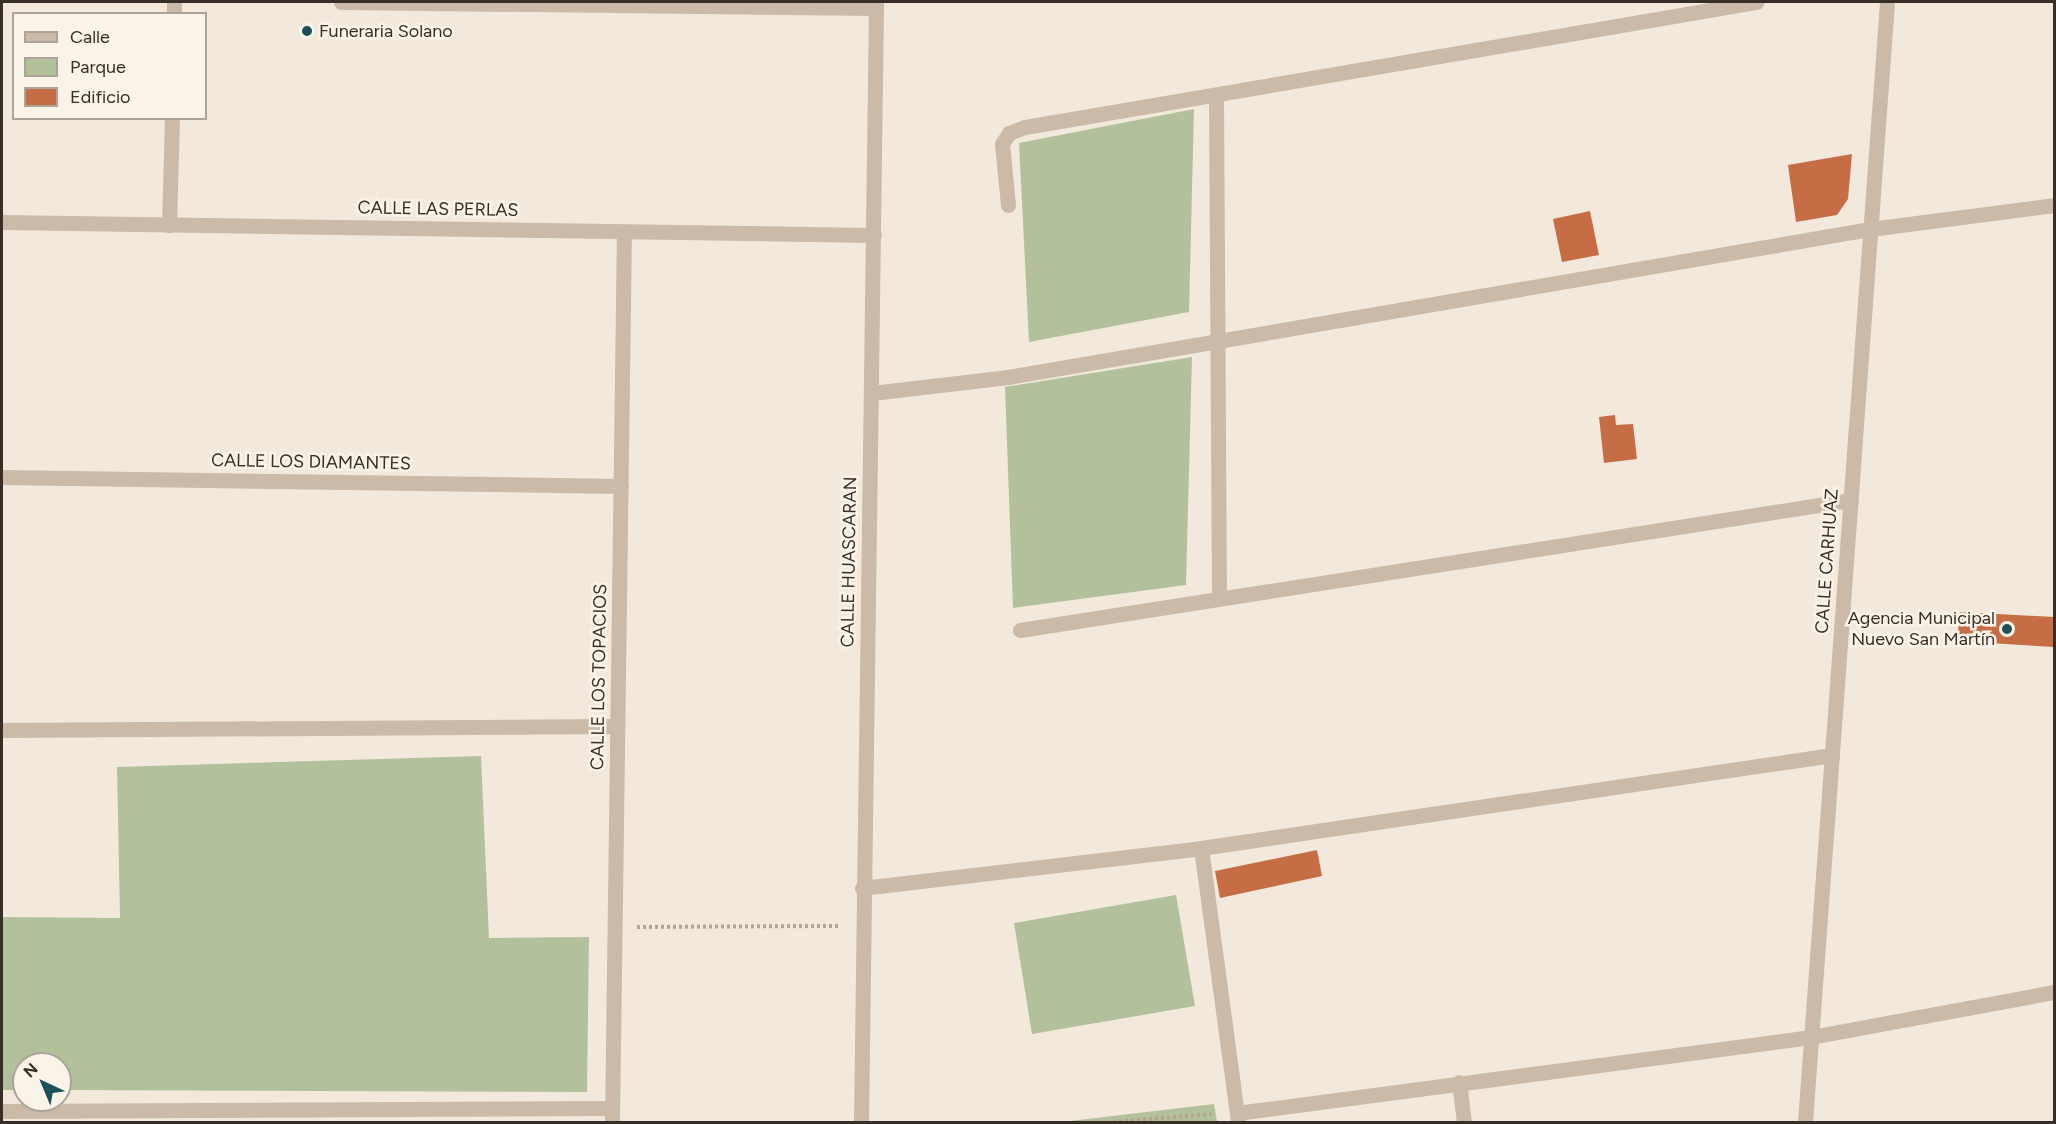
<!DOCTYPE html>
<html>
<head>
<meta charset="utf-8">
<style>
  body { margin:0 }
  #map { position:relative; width:2056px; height:1124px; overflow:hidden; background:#f2e9dc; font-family:Figtree,sans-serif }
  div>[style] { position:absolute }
  .green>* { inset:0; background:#b2c19c }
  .building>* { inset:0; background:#c66d46 }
  .path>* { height:4px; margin-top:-2px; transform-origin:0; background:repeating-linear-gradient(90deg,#b6a492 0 3px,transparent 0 6px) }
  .street>* { height:15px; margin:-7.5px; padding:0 7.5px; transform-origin:7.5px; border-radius:7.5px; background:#cabaa7 }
  .dots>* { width:16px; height:16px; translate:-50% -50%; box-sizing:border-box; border:3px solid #faf3e8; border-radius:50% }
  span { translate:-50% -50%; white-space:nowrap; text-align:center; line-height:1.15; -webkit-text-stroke:5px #faf3e8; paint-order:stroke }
  .poi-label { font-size:18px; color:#372e28 }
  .left { translate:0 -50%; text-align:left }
  .right { translate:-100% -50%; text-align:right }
  .street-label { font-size:18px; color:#372e28 }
  .frame { position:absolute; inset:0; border:3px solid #372e28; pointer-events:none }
  .legend { position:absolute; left:12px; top:12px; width:195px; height:108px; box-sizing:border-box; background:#faf3e8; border:2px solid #aca49b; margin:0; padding:8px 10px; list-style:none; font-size:18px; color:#372e28 }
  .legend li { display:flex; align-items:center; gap:12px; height:30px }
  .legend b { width:30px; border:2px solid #aca49b }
  .north { position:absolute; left:12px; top:1052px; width:60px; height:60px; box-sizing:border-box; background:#faf3e8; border:2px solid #aca49b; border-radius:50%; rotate:316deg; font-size:16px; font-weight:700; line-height:24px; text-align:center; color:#372e28 }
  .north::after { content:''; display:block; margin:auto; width:21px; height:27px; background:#1d5159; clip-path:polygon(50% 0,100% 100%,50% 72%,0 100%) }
</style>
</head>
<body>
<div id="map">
  <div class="green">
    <i style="clip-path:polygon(1194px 109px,1189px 312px,1029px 342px,1019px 143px)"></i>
    <i style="clip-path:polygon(1192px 357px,1186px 585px,1013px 608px,1005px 387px)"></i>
    <i style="clip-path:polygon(481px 756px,489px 938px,589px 937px,587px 1092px,60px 1090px,60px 1064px,24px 1064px,24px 1090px,2px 1090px,2px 917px,120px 918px,117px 767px)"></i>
    <i style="clip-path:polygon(1176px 895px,1195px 1006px,1032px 1034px,1014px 923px)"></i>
    <i style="clip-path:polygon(1214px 1104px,1217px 1122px,1062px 1122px)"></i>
  </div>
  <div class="building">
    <i style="clip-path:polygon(1852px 154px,1848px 199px,1837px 215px,1796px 222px,1788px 165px)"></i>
    <i style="clip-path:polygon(1590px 211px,1599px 255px,1562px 262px,1553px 219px)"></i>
    <i style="clip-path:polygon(1615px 415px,1616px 425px,1633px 424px,1637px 459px,1604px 463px,1599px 417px)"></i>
    <i style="clip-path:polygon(1960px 612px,2054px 617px,2054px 647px,1957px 641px)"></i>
    <i style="clip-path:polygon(1317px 850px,1322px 876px,1220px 898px,1215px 871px)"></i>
  </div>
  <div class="path">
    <i style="left:637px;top:927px;width:203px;rotate:-0.3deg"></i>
    <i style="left:1113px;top:1122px;width:99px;rotate:-4.6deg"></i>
  </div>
  <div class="street">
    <i style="left:341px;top:2px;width:535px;rotate:0.64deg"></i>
    <i style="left:174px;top:14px;width:12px;rotate:-90deg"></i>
    <i style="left:1216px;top:96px;width:501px;rotate:89.66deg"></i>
    <i style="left:1008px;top:205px;width:61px;rotate:-95.6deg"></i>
    <i style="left:1002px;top:144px;width:13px;rotate:-58deg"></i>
    <i style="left:1009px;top:133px;width:17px;rotate:-21deg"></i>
    <i style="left:1025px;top:127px;width:742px;rotate:-9.7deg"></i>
    <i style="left:2px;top:222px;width:872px;rotate:0.85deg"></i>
    <i style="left:169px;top:225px;width:107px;rotate:-88.4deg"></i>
    <i style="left:872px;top:393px;width:137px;rotate:-6.7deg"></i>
    <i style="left:1008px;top:377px;width:875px;rotate:-9.74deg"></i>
    <i style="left:1870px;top:229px;width:186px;rotate:-7.4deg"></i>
    <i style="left:2px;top:477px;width:619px;rotate:0.83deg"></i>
    <i style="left:1020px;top:630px;width:841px;rotate:-8.89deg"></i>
    <i style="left:2px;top:730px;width:615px;rotate:-0.37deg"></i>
    <i style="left:1201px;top:848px;width:276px;rotate:82.3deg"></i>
    <i style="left:862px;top:888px;width:341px;rotate:-6.7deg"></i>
    <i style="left:1201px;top:848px;width:638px;rotate:-8.38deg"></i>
    <i style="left:1459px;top:1082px;width:40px;rotate:82.9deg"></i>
    <i style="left:2px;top:1111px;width:610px;rotate:-0.28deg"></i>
    <i style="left:1237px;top:1113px;width:579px;rotate:-7.54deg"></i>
    <i style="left:1811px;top:1037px;width:247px;rotate:-10.5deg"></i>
    <i style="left:612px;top:1122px;width:890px;rotate:-89.23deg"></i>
    <i style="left:861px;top:1122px;width:1120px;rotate:-89.23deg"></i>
    <i style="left:1805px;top:1122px;width:1123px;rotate:-85.81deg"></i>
  </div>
  <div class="dots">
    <i style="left:307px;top:31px;background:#1d5159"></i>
    <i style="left:2007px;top:629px;background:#1d5159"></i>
  </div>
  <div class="poi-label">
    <span class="left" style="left:319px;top:31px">Funeraria Solano</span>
    <span class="right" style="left:1995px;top:629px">Agencia Municipal<br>Nuevo San Martín</span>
  </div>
  <div class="street-label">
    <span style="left:438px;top:209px;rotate:1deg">CALLE LAS PERLAS</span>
    <span style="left:311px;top:462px;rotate:1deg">CALLE LOS DIAMANTES</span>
    <span style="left:1827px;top:561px;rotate:-86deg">CALLE CARHUAZ</span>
    <span style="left:849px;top:562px;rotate:-89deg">CALLE HUASCARAN</span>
    <span style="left:599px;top:677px;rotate:-89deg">CALLE LOS TOPACIOS</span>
  </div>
  <div class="frame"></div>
  <ul class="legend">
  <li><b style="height:8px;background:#cabaa7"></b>Calle</li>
  <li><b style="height:16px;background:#b2c19c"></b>Parque</li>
  <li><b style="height:16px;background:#c66d46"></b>Edificio</li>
  </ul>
  <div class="north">N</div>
</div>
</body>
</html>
